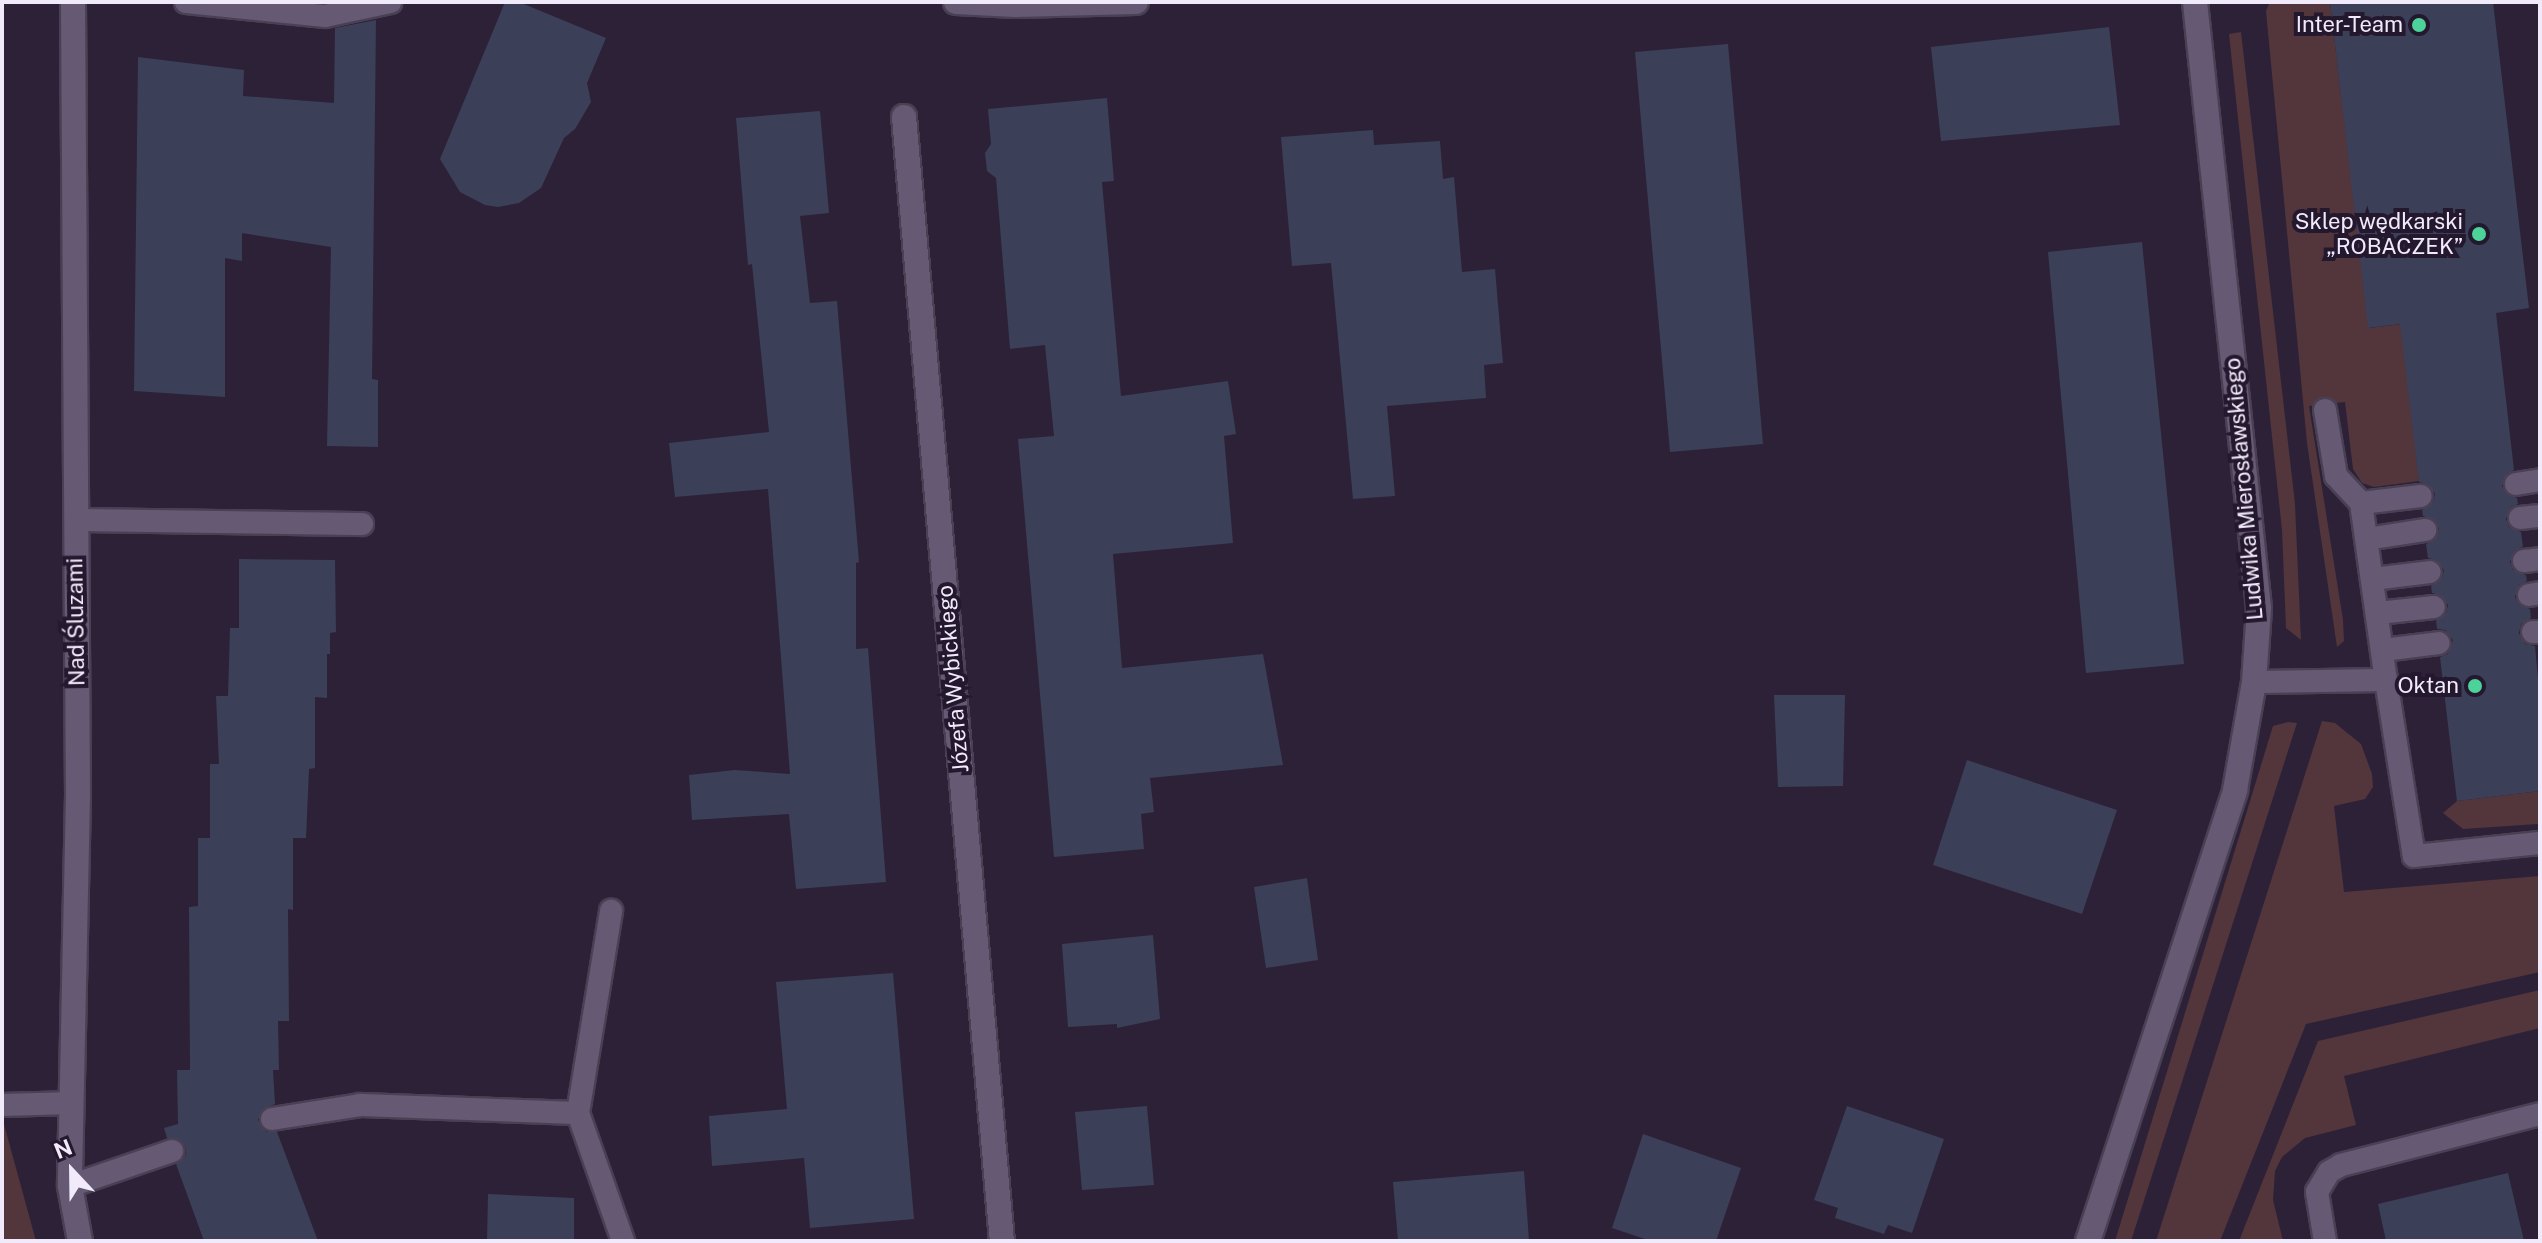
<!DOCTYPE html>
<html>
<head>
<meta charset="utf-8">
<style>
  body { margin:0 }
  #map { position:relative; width:2542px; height:1243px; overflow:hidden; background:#2d2138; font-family:"Public Sans",sans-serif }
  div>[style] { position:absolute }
  .green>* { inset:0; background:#53353c }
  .building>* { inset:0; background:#3b3f58 }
  .roads { filter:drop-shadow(2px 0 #4a4054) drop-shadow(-2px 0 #4a4054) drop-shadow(0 2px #4a4054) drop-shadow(0 -2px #4a4054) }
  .lane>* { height:22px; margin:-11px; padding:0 11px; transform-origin:11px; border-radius:11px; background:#665974 }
  .street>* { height:24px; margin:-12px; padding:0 12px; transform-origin:12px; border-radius:12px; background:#665974 }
  .secondary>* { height:24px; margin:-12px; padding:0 12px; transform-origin:12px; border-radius:12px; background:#665974 }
  .dots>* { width:22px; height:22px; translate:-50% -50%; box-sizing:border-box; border:4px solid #23182e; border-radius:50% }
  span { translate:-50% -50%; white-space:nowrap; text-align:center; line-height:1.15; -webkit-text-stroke:8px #23182e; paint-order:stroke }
  .poi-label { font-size:22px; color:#f1eafa }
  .right { translate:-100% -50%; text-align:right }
  .street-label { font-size:22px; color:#f1eafa }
  .frame { position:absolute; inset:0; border:4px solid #f1eafa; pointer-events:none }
  .north { position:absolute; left:32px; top:1131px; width:80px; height:80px; -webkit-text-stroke:6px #23182e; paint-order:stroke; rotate:338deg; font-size:22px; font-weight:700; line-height:32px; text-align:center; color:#f1eafa }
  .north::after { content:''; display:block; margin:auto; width:28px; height:36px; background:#f1eafa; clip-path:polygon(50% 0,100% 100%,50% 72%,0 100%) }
</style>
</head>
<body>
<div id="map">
  <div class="green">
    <i style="clip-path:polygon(2270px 2px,2330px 2px,2369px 328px,2410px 323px,2419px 481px,2374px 487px,2362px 483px,2353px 469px,2345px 402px,2309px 406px,2343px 620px,2344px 641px,2337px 647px,2307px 443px,2266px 11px)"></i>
    <i style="clip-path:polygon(2241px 32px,2295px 504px,2301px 640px,2286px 628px,2282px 530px,2229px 34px)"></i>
    <i style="clip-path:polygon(2322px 721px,2335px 723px,2361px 744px,2372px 774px,2373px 787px,2365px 799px,2334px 806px,2344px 892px,2540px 876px,2540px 972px,2306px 1024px,2220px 1241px,2156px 1241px)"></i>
    <i style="clip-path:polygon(2288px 722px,2297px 723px,2131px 1241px,2115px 1241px,2273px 726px)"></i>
    <i style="clip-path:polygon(2540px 791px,2538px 824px,2463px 829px,2443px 813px,2457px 801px)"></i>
    <i style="clip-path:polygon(2540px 990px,2540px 1028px,2344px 1076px,2356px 1125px,2305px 1138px,2282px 1157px,2275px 1171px,2273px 1200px,2283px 1241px,2239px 1241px,2318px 1041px)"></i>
    <i style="clip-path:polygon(2px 1117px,36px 1241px,2px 1241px)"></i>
  </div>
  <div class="building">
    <i style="clip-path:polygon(505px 2px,519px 2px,606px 38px,587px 83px,591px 102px,575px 129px,564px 138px,541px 188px,519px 203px,498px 207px,485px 205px,460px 192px,440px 159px)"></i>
    <i style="clip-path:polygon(2330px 2px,2493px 2px,2529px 308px,2496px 313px,2514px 470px,2507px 474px,2502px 486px,2506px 493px,2517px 498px,2518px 504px,2511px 507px,2506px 519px,2509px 527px,2521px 532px,2523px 547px,2515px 550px,2510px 562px,2513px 570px,2526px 575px,2527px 581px,2519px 585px,2515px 597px,2519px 605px,2530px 609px,2531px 618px,2521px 624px,2519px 633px,2525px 644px,2535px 646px,2540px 700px,2540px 791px,2457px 801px,2440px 657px,2448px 654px,2453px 640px,2445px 630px,2437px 629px,2436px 621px,2446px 613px,2448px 605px,2440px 595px,2432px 593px,2431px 586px,2442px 578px,2444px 570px,2436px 560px,2428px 558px,2426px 544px,2434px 540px,2439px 529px,2435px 521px,2423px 516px,2422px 510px,2433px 502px,2435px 494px,2427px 484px,2419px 482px,2400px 324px,2368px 328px)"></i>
    <i style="clip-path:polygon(376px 20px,372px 379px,378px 380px,378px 447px,327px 446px,331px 247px,242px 233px,242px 261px,225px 258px,225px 397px,134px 391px,138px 57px,244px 70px,243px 96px,334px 103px,335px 28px)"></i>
    <i style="clip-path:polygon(2109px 27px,2120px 125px,1941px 141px,1931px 47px)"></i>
    <i style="clip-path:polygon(1728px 44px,1763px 444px,1670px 452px,1635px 52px)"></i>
    <i style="clip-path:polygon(1107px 98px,1114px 181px,1102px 182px,1121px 396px,1228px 381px,1236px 434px,1224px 436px,1233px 543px,1113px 554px,1122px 668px,1263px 654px,1283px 765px,1150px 778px,1154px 812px,1141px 814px,1144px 849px,1054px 857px,1018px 439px,1054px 436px,1045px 345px,1010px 349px,996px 178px,987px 171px,985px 153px,991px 144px,988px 109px)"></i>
    <i style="clip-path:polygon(820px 111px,829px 213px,800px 216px,810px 303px,837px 301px,859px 562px,856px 563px,856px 649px,868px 648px,886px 882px,796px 889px,789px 814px,692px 820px,689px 775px,735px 770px,790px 774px,768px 489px,675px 497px,669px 443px,769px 432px,752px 264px,748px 265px,736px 118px)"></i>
    <i style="clip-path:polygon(1373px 130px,1374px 145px,1440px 141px,1443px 179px,1454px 177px,1462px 272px,1495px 269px,1503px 363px,1484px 365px,1486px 398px,1387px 406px,1395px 496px,1353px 499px,1331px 263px,1292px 266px,1281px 137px)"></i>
    <i style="clip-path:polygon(2142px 242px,2184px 664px,2086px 673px,2048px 252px)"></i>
    <i style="clip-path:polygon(239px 559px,335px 560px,336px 632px,330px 633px,330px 654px,327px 654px,327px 698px,315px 697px,315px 768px,309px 769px,306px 838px,293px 838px,293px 910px,288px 909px,289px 1021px,278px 1021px,279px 1070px,273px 1070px,275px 1104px,263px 1109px,258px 1120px,266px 1132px,277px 1132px,318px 1241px,204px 1241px,176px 1164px,186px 1154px,185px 1146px,175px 1138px,167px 1138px,164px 1128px,178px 1124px,177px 1070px,190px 1070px,189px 907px,198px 906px,198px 838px,210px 838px,210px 764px,219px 764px,216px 696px,228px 696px,230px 628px,239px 628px)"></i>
    <i style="clip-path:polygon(1774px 695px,1845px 695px,1843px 786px,1778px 787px)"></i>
    <i style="clip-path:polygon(1967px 760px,2117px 810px,2082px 914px,1933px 865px)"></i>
    <i style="clip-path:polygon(1307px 878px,1318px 960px,1266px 968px,1254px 887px)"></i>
    <i style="clip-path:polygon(1153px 935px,1160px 1019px,1117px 1028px,1117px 1024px,1068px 1027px,1062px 944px)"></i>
    <i style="clip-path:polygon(893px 973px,914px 1219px,810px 1228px,804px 1158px,712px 1166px,709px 1116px,787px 1109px,776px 982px)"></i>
    <i style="clip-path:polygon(1147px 1106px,1154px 1185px,1082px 1190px,1075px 1112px)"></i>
    <i style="clip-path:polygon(1847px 1106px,1944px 1139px,1912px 1233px,1888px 1225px,1884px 1234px,1835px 1218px,1838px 1208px,1814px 1200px)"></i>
    <i style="clip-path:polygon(1643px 1134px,1741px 1168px,1716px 1241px,1651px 1241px,1612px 1228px)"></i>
    <i style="clip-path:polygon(1524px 1171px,1529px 1241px,1398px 1241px,1393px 1182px)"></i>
    <i style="clip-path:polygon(2508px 1173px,2524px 1241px,2386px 1241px,2378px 1204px)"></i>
    <i style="clip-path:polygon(488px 1194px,574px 1198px,574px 1241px,487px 1241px)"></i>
  </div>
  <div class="roads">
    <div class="lane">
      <i style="left:186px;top:2px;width:140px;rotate:5.8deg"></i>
      <i style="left:325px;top:16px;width:67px;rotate:-12deg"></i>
      <i style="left:2325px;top:410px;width:67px;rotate:80.5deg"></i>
      <i style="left:2336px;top:476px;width:37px;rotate:47deg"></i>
      <i style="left:2361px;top:503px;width:179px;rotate:82deg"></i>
      <i style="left:2516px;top:484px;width:24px;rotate:-9deg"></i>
      <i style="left:2361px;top:503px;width:60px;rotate:-6.7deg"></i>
      <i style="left:2520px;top:518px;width:20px;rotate:-6deg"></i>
      <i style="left:76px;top:520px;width:286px;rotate:0.8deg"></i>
      <i style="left:2367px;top:539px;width:59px;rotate:-8.8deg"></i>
      <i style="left:2524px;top:561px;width:16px;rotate:-7deg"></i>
      <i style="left:2373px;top:579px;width:57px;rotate:-7deg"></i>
      <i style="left:2529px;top:595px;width:11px;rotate:-10deg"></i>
      <i style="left:2378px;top:613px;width:56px;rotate:-6.1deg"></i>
      <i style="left:2533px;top:632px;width:7px"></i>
      <i style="left:2383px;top:650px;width:56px;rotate:-7.1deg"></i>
      <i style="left:2254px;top:682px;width:132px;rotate:-0.9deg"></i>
      <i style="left:2386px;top:680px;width:178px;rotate:81deg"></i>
      <i style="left:2414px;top:856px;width:127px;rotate:-5.9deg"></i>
      <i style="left:2px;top:1105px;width:70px;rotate:-1.6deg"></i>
      <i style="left:578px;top:1113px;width:136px;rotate:70.6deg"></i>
      <i style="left:272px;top:1119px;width:89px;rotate:-9deg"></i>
      <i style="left:360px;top:1105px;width:218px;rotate:2.1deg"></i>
      <i style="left:578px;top:1113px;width:205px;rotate:-80.7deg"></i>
      <i style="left:70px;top:1186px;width:108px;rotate:-18.9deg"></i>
      <i style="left:2325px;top:1241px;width:50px;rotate:-99.3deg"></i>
      <i style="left:2317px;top:1192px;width:23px;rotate:-59deg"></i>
      <i style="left:2329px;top:1172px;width:14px;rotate:-30deg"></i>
      <i style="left:2341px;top:1165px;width:205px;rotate:-14.4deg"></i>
    </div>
    <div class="street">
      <i style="left:904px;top:117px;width:1128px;rotate:85.02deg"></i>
      <i style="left:2088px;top:1241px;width:474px;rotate:-71.9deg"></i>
      <i style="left:2235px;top:790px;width:110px;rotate:-80deg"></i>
      <i style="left:2254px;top:682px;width:74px;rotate:-86.1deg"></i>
      <i style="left:2259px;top:608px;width:609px;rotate:-96.03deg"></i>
    </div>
    <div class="secondary">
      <i style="left:73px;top:2px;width:793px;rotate:89.64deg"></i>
      <i style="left:78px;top:795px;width:391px;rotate:91.2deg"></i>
      <i style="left:70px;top:1186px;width:56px;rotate:79.7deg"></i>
      <i style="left:956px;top:2px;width:59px;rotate:2.9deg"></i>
      <i style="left:1015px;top:5px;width:121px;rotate:-1.4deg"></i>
    </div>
  </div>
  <div class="dots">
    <i style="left:2419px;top:25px;background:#4dd39a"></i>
    <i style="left:2479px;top:234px;background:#4dd39a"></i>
    <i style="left:2475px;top:686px;background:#4dd39a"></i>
  </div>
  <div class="poi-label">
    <span class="right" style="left:2403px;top:25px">Inter-Team</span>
    <span class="right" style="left:2463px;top:234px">Sklep wędkarski<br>„ROBACZEK”</span>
    <span class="right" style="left:2459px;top:686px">Oktan</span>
  </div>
  <div class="street-label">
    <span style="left:2244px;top:489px;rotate:-95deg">Ludwika Mierosławskiego</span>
    <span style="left:76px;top:622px;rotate:-91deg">Nad Śluzami</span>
    <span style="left:953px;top:679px;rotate:-95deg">Józefa Wybickiego</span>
  </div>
  <div class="frame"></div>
  <div class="north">N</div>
</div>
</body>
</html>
